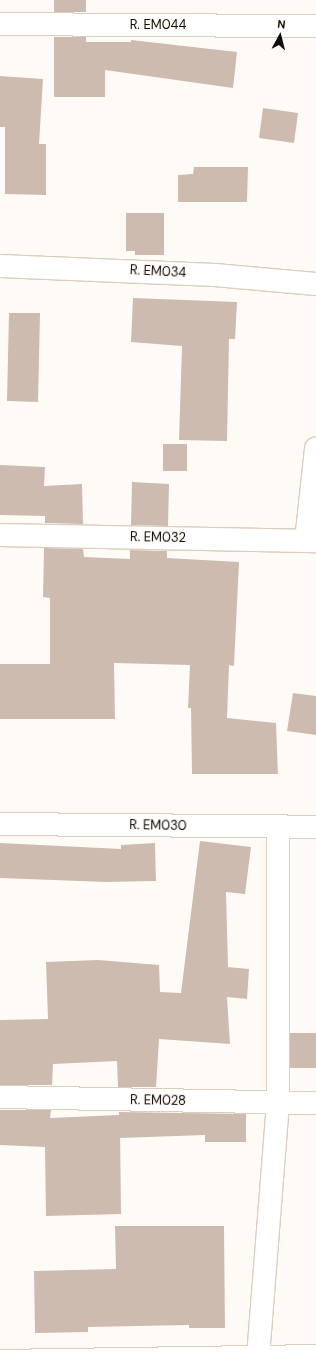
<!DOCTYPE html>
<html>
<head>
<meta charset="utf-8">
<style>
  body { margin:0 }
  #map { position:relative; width:316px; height:1365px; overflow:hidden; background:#fefbf7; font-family:"DM Sans",sans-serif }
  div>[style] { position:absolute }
  .building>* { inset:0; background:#cdbbaf }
  .roads { filter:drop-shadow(1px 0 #dccebe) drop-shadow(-1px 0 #dccebe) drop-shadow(0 1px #dccebe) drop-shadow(0 -1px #dccebe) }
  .minor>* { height:22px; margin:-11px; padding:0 11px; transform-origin:11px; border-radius:11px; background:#fff }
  span { translate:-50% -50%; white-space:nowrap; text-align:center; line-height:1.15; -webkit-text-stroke:3.5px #fefbf7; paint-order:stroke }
  .street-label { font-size:13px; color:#120d08 }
  .north { position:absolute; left:260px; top:16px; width:40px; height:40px; -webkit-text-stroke:3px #fefbf7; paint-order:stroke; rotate:7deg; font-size:11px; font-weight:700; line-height:16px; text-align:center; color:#120d08 }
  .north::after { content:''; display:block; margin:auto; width:14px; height:18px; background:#120d08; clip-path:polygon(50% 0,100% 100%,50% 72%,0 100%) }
</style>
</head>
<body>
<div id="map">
  <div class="building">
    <i style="clip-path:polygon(54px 0,86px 0,86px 12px,54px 12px)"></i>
    <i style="clip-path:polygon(54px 37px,86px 37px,86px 42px,131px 42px,131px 40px,237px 52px,233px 88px,105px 70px,105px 97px,54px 97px)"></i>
    <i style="clip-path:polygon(0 76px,43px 79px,39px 144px,46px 144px,46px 195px,5px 194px,5px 127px,0 127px)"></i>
    <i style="clip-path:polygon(263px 108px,298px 113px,294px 143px,259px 138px)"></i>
    <i style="clip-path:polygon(194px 167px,248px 167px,247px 202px,178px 202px,178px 175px,193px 174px)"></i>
    <i style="clip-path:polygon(126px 213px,164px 213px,164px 255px,135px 255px,135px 251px,126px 251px)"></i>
    <i style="clip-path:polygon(133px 298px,237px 302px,235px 339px,229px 339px,227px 441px,179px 440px,182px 346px,131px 342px)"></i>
    <i style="clip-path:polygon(9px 313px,40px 313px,38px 402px,7px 401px)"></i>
    <i style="clip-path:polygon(163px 444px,187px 444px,187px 471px,163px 471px)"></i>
    <i style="clip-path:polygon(0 465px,45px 467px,44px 486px,82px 484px,83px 524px,45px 523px,45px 516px,0 515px)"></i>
    <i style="clip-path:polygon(132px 482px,169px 484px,168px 526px,131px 525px)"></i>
    <i style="clip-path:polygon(44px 548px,83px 549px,84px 557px,130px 559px,130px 550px,167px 551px,167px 558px,239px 562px,234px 666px,229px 665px,227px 718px,276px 723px,278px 774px,192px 774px,191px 708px,188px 708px,190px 665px,114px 663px,115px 719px,0 719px,0 664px,50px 664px,50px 598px,43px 597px)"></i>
    <i style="clip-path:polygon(293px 693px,316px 696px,316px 735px,287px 731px)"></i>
    <i style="clip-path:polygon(200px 841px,251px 847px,245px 894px,226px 892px,228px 967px,249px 969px,247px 999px,227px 997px,230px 1044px,159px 1039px,156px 1087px,118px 1087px,117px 1061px,53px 1064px,52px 1085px,0 1085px,0 1020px,48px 1019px,46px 962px,98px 960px,159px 965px,160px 992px,181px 993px)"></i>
    <i style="clip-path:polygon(0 843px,121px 849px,121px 845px,155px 843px,156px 881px,106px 882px,0 878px)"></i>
    <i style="clip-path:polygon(290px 1033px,316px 1033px,316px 1068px,290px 1068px)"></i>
    <i style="clip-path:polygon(0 1110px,51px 1110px,50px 1118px,119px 1115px,119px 1112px,246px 1114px,246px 1142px,205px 1142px,205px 1135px,120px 1138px,120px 1128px,121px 1214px,46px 1216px,45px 1147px,0 1145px)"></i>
    <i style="clip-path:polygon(115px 1226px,224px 1226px,225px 1328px,189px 1328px,189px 1325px,88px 1327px,88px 1332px,35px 1333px,34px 1271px,116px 1269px)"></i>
  </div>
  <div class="roads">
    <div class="minor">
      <i style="left:0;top:24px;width:316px;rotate:0.4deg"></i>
      <i style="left:0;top:266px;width:215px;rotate:2.4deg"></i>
      <i style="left:215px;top:275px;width:101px;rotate:5.1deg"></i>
      <i style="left:0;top:535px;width:316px;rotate:1.1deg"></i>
      <i style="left:306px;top:541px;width:93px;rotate:-83.8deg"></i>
      <i style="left:0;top:824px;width:316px;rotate:0.5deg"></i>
      <i style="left:0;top:1097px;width:316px;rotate:1.1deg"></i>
      <i style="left:258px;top:1357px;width:255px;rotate:-85.5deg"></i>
      <i style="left:278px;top:1103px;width:276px;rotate:-90deg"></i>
      <i style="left:0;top:1361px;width:316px;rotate:-0.9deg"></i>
    </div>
  </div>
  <div class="street-label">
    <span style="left:158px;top:25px">R. EM044</span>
    <span style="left:158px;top:272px;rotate:3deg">R. EM034</span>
    <span style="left:158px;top:538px;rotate:1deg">R. EM032</span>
    <span style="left:158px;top:826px;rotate:1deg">R. EM030</span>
    <span style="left:158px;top:1101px;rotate:1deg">R. EM028</span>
  </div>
  <div class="north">N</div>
</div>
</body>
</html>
